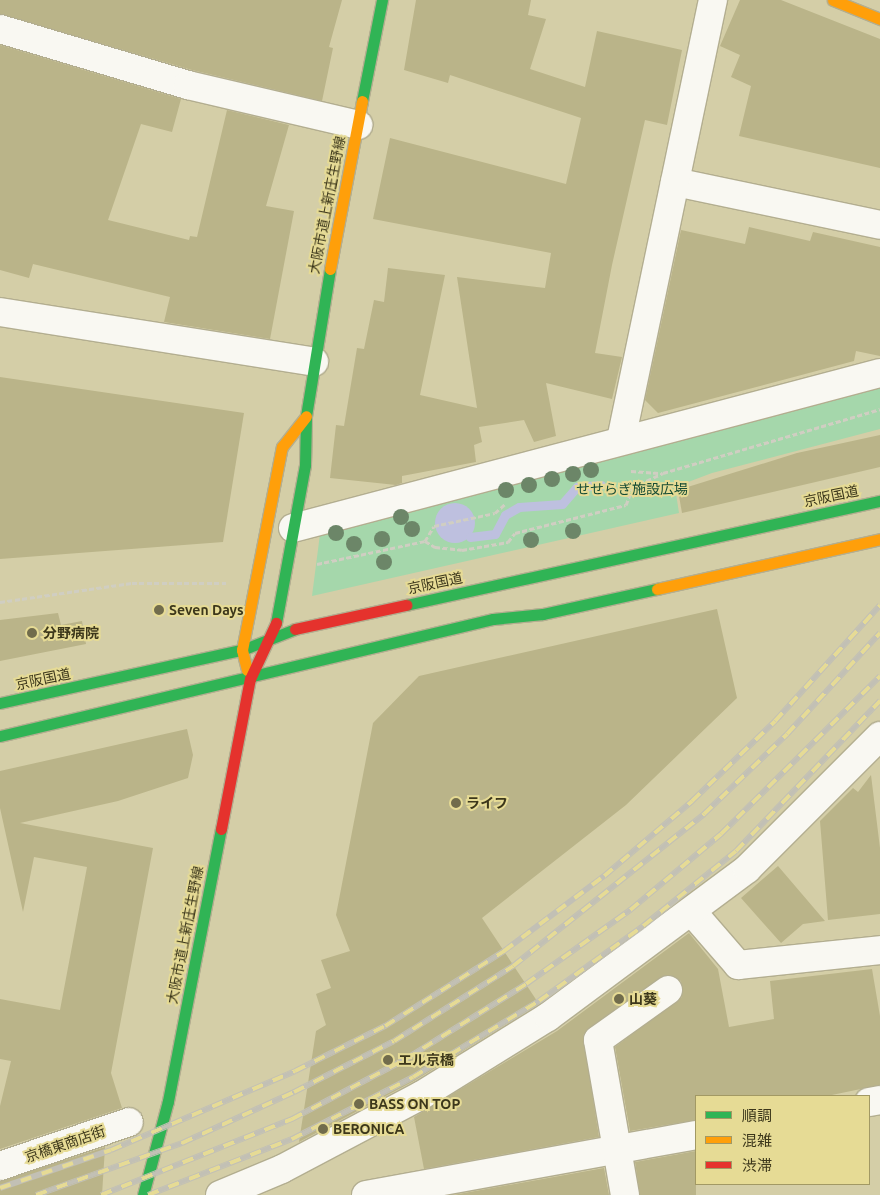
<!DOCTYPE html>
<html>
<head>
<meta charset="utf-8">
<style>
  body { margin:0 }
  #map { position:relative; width:880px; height:1195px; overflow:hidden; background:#d4cea7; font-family:Ubuntu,"Noto Sans JP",sans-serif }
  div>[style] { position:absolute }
  .green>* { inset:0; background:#a5d7ab }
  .water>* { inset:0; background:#bec0df }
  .round { border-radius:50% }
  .stream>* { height:9px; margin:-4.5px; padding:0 4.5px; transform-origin:4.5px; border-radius:4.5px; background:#bec0df }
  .building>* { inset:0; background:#bab489 }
  .path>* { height:3px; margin-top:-1.5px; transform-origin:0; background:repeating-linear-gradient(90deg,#d0cec2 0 5px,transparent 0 7.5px) }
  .roads { filter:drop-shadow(1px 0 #b3ae90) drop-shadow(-1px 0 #b3ae90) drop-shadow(0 1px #b3ae90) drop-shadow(0 -1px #b3ae90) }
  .street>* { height:28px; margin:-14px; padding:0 14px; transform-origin:14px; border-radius:14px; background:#f9f8f2 }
  .fast>* { height:11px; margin:-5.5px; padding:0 5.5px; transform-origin:5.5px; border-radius:5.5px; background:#30b455 }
  .slow>* { height:11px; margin:-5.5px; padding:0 5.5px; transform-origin:5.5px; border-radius:5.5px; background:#ff9f0a }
  .jam>* { height:11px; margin:-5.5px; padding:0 5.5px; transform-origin:5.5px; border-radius:5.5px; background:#e5322d }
  .rail>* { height:5.5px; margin-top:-2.75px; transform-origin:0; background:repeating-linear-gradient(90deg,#e6db95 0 11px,#c2c0b5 0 22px); box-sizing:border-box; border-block:1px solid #c2c0b5 }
  .trees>* { width:16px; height:16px; margin:-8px; border-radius:50%; background:#6c8668 }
  .dots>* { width:14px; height:14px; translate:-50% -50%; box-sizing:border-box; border:2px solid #e6db95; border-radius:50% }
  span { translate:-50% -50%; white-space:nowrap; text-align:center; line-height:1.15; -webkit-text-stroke:4px #e6db95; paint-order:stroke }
  .street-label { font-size:14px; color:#3c371b }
  .park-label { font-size:14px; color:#164c34 }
  .poi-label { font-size:14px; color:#3c371b; font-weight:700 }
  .left { translate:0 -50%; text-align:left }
  .legend { position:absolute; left:695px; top:1095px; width:175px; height:90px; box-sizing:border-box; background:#e6db95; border:1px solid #a29964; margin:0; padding:6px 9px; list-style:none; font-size:15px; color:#3c371b }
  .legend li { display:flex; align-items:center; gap:10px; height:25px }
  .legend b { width:25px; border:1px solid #a29964 }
</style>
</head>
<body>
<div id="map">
  <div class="green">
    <i style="clip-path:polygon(880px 387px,880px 429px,712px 473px,675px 487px,679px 513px,312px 596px,320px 534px)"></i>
  </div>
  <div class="water">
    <i class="round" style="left:435px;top:503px;width:40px;height:40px"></i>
  </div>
  <div class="stream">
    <i style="left:470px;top:537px;width:25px;rotate:-7deg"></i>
    <i style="left:495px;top:534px;width:21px;rotate:-62deg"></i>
    <i style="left:505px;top:515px;width:16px;rotate:-30deg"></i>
    <i style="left:519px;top:507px;width:43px;rotate:-4deg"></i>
    <i style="left:562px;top:504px;width:23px;rotate:-49deg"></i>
    <i style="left:577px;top:487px;width:24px;rotate:-5deg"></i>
  </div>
  <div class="building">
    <i style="clip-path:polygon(0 0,342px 0,329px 47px,333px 48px,322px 101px,192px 70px,0 14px)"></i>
    <i style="clip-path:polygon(416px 0,531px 0,528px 15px,546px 19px,530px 69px,585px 87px,597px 31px,682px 50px,667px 125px,645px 120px,612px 265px,595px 353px,622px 357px,612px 399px,546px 383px,556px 436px,534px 442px,524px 420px,479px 427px,482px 442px,474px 445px,476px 462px,402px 476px,402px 483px,396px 485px,330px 478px,336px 425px,344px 426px,357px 348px,364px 349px,374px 300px,384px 302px,388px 268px,445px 275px,420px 395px,477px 408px,457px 277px,545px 288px,551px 253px,373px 219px,390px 138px,566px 184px,581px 118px,450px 75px,448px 83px,404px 70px)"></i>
    <i style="clip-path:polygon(740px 0,781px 0,880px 39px,880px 168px,739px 136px,751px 86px,731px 77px,740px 55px,720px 46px)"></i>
    <i style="clip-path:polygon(0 45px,181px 99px,172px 132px,141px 124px,108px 220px,189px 240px,190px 236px,197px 237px,227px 110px,289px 125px,266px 206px,294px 211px,270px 339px,164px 322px,170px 297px,33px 264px,29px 278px,0 270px)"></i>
    <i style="clip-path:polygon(749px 227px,810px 241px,813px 232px,880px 247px,880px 356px,856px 351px,854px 361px,658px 413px,645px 400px,681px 230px,745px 244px)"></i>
    <i style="clip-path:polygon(0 377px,244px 413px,223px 542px,0 559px)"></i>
    <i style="clip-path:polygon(880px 435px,880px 467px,682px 513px,678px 490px,797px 453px)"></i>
    <i style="clip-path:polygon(717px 609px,737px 698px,626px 805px,482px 918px,539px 1004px,414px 1081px,299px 1142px,316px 1031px,326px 1025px,316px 994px,331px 988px,321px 960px,350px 951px,336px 915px,373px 723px,419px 676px)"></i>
    <i style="clip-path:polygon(58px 613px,61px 625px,82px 621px,86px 644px,0 661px,0 620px)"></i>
    <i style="clip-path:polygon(187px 729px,193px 755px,188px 778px,118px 801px,20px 823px,153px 848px,111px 1073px,122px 1108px,0 1149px,0 1106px,11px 1061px,0 1059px,0 999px,60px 1010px,87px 867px,34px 857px,23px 912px,0 808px,0 771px)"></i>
    <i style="clip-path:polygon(871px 775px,880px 848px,880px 914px,828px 920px,820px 821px,853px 788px,858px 792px)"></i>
    <i style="clip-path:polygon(778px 866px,825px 921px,803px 924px,781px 943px,741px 898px)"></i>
    <i style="clip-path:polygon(689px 933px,718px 969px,729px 1027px,774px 1019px,770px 981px,872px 969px,880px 1016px,880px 1085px,827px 1096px,696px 1096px,696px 1120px,630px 1131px,615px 1047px,682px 997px,681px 981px,666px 975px,583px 1035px,599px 1137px,424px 1169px,414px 1117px,557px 1031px)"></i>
    <i style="clip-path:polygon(105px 1147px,102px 1195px,0 1195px,0 1181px)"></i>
    <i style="clip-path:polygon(696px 1151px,696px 1195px,640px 1195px,635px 1162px)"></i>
    <i style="clip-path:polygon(604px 1168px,609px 1195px,453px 1195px)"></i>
  </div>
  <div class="path">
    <i style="left:631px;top:471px;width:31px;rotate:4deg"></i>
    <i style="left:425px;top:541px;width:12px;rotate:31deg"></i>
    <i style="left:435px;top:547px;width:27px;rotate:6deg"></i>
    <i style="left:462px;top:550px;width:47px;rotate:-9.9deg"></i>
    <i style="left:508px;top:542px;width:11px;rotate:-52deg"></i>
    <i style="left:515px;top:533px;width:114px;rotate:-14.2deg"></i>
    <i style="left:626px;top:505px;width:19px;rotate:-69deg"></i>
    <i style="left:633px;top:487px;width:33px;rotate:-25deg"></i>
    <i style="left:663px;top:473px;width:226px;rotate:-16.4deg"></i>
    <i style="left:317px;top:564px;width:110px;rotate:-12deg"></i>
    <i style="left:425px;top:541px;width:17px;rotate:-59deg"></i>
    <i style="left:434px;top:526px;width:62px;rotate:-12deg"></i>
    <i style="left:495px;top:513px;width:13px;rotate:-42deg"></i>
    <i style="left:0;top:602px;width:133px;rotate:-8.2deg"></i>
    <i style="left:132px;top:583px;width:94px"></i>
  </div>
  <div class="roads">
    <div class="street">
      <i style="left:0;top:29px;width:196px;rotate:16.6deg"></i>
      <i style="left:188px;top:85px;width:175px;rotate:13.2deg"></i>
      <i style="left:675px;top:182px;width:209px;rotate:11.8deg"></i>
      <i style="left:0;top:312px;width:318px;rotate:9deg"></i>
      <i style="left:621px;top:440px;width:450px;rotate:-78.2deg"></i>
      <i style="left:293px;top:528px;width:607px;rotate:-14.79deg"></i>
      <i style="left:693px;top:913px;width:69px;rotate:49.1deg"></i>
      <i style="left:738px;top:965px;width:143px;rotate:-6deg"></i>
      <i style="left:869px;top:1102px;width:11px;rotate:-10deg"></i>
      <i style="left:0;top:1166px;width:136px;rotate:-18.8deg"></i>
      <i style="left:220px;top:1195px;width:67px;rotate:-22.8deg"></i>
      <i style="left:282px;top:1169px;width:158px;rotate:-27.9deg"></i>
      <i style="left:422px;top:1095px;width:148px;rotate:-31.8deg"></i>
      <i style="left:548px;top:1017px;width:248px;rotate:-36.6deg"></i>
      <i style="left:747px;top:869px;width:188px;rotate:-45deg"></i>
      <i style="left:366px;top:1195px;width:335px;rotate:-10.3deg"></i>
      <i style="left:625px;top:1195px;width:157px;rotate:-99.9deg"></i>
      <i style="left:598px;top:1040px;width:86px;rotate:-35.5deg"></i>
    </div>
    <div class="fast">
      <i style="left:362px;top:101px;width:103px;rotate:-78.8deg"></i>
      <i style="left:406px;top:605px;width:485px;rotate:-12.4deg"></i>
      <i style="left:276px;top:623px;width:161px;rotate:-79.6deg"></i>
      <i style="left:305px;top:465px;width:49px;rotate:-88.8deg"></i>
      <i style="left:306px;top:416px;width:149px;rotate:-80.7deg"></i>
      <i style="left:0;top:703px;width:248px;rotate:-12.4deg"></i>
      <i style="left:242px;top:650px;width:57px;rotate:-21.6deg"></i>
      <i style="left:0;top:736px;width:507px;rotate:-13.35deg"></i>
      <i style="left:493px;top:619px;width:50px;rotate:-5.7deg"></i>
      <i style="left:543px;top:614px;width:117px;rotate:-12.4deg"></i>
      <i style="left:143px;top:1195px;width:97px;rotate:-75.1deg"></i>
      <i style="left:168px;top:1101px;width:277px;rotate:-79deg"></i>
    </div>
    <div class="slow">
      <i style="left:833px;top:0;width:51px;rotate:22deg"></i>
      <i style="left:330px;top:269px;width:171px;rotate:-79.2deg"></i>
      <i style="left:657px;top:589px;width:229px;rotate:-12.6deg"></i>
      <i style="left:247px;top:670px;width:21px;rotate:-104deg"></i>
      <i style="left:242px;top:650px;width:207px;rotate:-78.9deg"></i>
      <i style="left:282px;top:447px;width:39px;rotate:-52deg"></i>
    </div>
    <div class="jam">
      <i style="left:295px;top:629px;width:114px;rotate:-12.2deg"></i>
      <i style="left:221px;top:829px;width:153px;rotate:-79.1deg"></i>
      <i style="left:250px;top:679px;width:62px;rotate:-65.1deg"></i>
    </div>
  </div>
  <div class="rail">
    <i style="left:0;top:1188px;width:117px;rotate:-18.9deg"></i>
    <i style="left:111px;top:1150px;width:200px;rotate:-23.2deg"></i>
    <i style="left:295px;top:1071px;width:101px;rotate:-26.6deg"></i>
    <i style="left:385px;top:1026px;width:141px;rotate:-32.2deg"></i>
    <i style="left:504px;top:951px;width:125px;rotate:-36.9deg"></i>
    <i style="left:604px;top:876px;width:116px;rotate:-40.4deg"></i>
    <i style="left:692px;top:801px;width:115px;rotate:-43.9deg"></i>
    <i style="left:775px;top:721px;width:156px;rotate:-47.8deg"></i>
    <i style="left:36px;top:1195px;width:155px;rotate:-19.6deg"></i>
    <i style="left:182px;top:1143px;width:123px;rotate:-24.5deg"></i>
    <i style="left:294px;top:1092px;width:112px;rotate:-27deg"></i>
    <i style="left:394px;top:1041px;width:141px;rotate:-32.2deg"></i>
    <i style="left:513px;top:966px;width:244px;rotate:-38.5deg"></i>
    <i style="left:704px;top:814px;width:115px;rotate:-43.9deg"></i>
    <i style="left:787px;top:734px;width:137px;rotate:-47.4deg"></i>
    <i style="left:101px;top:1195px;width:206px;rotate:-21.7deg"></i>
    <i style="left:292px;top:1119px;width:127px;rotate:-27.8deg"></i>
    <i style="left:404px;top:1060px;width:144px;rotate:-31.9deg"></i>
    <i style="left:526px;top:984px;width:128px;rotate:-35.4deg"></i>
    <i style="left:630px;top:910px;width:119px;rotate:-39.9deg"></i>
    <i style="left:721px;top:834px;width:224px;rotate:-44.8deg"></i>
    <i style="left:148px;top:1195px;width:155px;rotate:-21.3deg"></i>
    <i style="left:292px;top:1139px;width:136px;rotate:-27.1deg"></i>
    <i style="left:413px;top:1077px;width:147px;rotate:-31.1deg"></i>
    <i style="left:539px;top:1001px;width:128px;rotate:-35.8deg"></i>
    <i style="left:643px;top:926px;width:119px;rotate:-38.9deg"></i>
    <i style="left:736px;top:851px;width:208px;rotate:-46.2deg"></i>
  </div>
  <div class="trees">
    <i style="left:591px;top:470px"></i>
    <i style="left:573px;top:474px"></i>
    <i style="left:552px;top:479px"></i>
    <i style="left:529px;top:485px"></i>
    <i style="left:506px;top:490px"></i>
    <i style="left:401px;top:517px"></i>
    <i style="left:412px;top:529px"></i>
    <i style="left:573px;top:531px"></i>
    <i style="left:336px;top:533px"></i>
    <i style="left:382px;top:539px"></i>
    <i style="left:531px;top:540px"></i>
    <i style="left:354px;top:544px"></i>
    <i style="left:384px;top:562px"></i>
  </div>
  <div class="dots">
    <i style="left:159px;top:610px;background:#716c4c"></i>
    <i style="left:32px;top:633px;background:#716c4c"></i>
    <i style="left:456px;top:803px;background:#716c4c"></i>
    <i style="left:619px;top:999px;background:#716c4c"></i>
    <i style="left:388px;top:1060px;background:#716c4c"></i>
    <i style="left:359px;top:1104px;background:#716c4c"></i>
    <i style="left:323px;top:1129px;background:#716c4c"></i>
  </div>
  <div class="street-label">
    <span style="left:327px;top:205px;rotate:-79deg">大阪市道上新庄生野線</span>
    <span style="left:831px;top:496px;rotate:-12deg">京阪国道</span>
    <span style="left:435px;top:583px;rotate:-12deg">京阪国道</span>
    <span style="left:43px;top:679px;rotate:-12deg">京阪国道</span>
    <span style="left:185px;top:935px;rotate:-79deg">大阪市道上新庄生野線</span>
    <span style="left:65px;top:1144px;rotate:-19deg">京橋東商店街</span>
  </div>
  <div class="park-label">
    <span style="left:632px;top:489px">せせらぎ施設広場</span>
  </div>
  <div class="poi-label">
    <span class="left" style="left:169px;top:610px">Seven Days</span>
    <span class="left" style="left:43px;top:633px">分野病院</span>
    <span class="left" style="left:466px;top:803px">ライフ</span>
    <span class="left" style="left:629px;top:999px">山葵</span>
    <span class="left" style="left:398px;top:1060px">エル京橋</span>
    <span class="left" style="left:369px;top:1104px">BASS ON TOP</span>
    <span class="left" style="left:333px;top:1129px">BERONICA</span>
  </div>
  <ul class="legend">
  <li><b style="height:6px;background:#30b455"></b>順調</li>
  <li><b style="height:6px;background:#ff9f0a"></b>混雑</li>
  <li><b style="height:6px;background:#e5322d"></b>渋滞</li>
  </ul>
</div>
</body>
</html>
